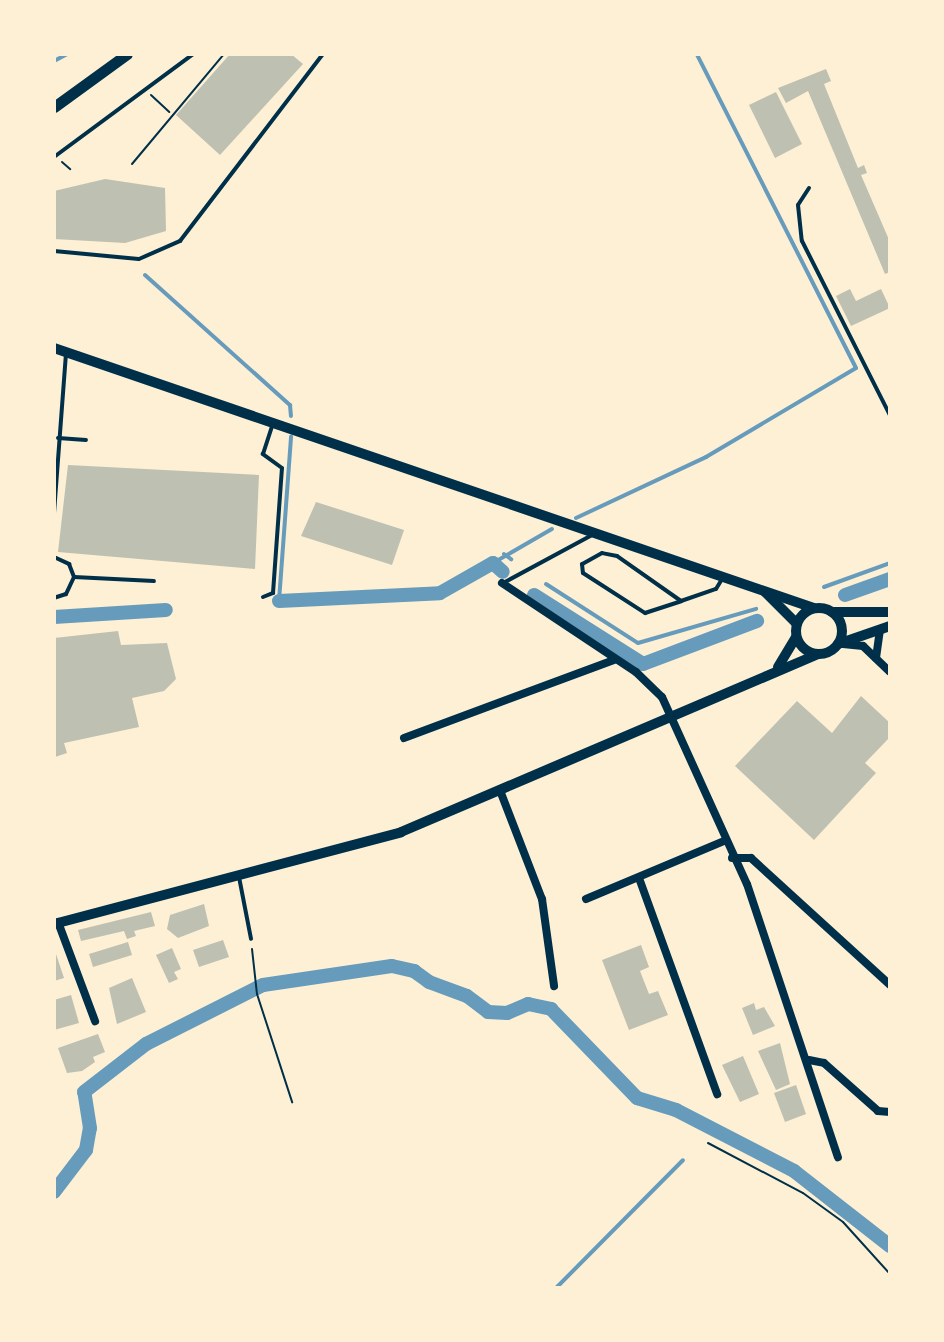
<!DOCTYPE html>
<html>
<head>
<meta charset="utf-8">
<style>
  body { margin:0 }
  #map { position:relative; width:944px; height:1342px; overflow:hidden; background:#fdf0d5; font-family:"Roboto Serif",serif }
  div>[style] { position:absolute }
  .stream>* { height:4px; margin:-2px; padding:0 2px; transform-origin:2px; border-radius:2px; background:#669bbc }
  .canal>* { height:14px; margin:-7px; padding:0 7px; transform-origin:7px; border-radius:7px; background:#669bbc }
  .building>* { inset:0; background:#bec0b2 }
  .path>* { height:2px; margin:-1px; padding:0 1px; transform-origin:1px; border-radius:1px; background:#003049 }
  .service>* { height:4px; margin:-2px; padding:0 2px; transform-origin:2px; border-radius:2px; background:#003049 }
  .minor>* { height:8px; margin:-4px; padding:0 4px; transform-origin:4px; border-radius:4px; background:#003049 }
  .tertiary>* { height:10px; margin:-5px; padding:0 5px; transform-origin:5px; border-radius:5px; background:#003049 }
  .tertiary>.ring { margin:-5px; padding:0; box-sizing:content-box; background:none; border:10px solid #003049; border-radius:50% }
  .secondary>* { height:11px; margin:-5.5px; padding:0 5.5px; transform-origin:5.5px; border-radius:5.5px; background:#003049 }
  span { translate:-50% -50%; white-space:nowrap; text-align:center; line-height:1.15; -webkit-text-stroke:6px #fdf0d5; paint-order:stroke }
  .frame { position:absolute; inset:0; border:56px solid #fdf0d5; pointer-events:none }
</style>
</head>
<body>
<div id="map">
  <div class="stream">
    <i style="left:54px;top:61px;width:15px;rotate:-28deg"></i>
    <i style="left:145px;top:275px;width:195px;rotate:41.9deg"></i>
    <i style="left:290px;top:405px;width:11px;rotate:85deg"></i>
    <i style="left:576px;top:518px;width:144px;rotate:-25.1deg"></i>
    <i style="left:706px;top:457px;width:174px;rotate:-30.7deg"></i>
    <i style="left:856px;top:368px;width:352px;rotate:-116.9deg"></i>
    <i style="left:504px;top:554px;width:9px;rotate:36deg"></i>
    <i style="left:493px;top:563px;width:68px;rotate:-30deg"></i>
    <i style="left:546px;top:584px;width:109px;rotate:32.7deg"></i>
    <i style="left:638px;top:643px;width:123px;rotate:-16.1deg"></i>
    <i style="left:824px;top:587px;width:70px;rotate:-20deg"></i>
    <i style="left:279px;top:601px;width:165px;rotate:-85.8deg"></i>
    <i style="left:556px;top:1288px;width:180px;rotate:-45.2deg"></i>
  </div>
  <div class="canal">
    <i style="left:534px;top:595px;width:129px;rotate:32.3deg"></i>
    <i style="left:643px;top:664px;width:122px;rotate:-20.7deg"></i>
    <i style="left:845px;top:595px;width:48px;rotate:-19.6deg"></i>
    <i style="left:279px;top:601px;width:161px;rotate:-2.8deg"></i>
    <i style="left:440px;top:593px;width:61px;rotate:-29.5deg"></i>
    <i style="left:493px;top:563px;width:13px;rotate:42deg"></i>
    <i style="left:54px;top:617px;width:112px;rotate:-3.6deg"></i>
    <i style="left:54px;top:1192px;width:53px;rotate:-52.7deg"></i>
    <i style="left:86px;top:1150px;width:22px;rotate:-80deg"></i>
    <i style="left:90px;top:1128px;width:36px;rotate:-99deg"></i>
    <i style="left:84px;top:1092px;width:78px;rotate:-37.7deg"></i>
    <i style="left:146px;top:1044px;width:131px;rotate:-26.8deg"></i>
    <i style="left:263px;top:985px;width:130px;rotate:-8.4deg"></i>
    <i style="left:392px;top:966px;width:23px;rotate:13deg"></i>
    <i style="left:414px;top:971px;width:19px;rotate:36deg"></i>
    <i style="left:429px;top:982px;width:40px;rotate:20.2deg"></i>
    <i style="left:467px;top:996px;width:26px;rotate:37deg"></i>
    <i style="left:488px;top:1012px;width:19px;rotate:3deg"></i>
    <i style="left:507px;top:1013px;width:23px;rotate:-23deg"></i>
    <i style="left:528px;top:1004px;width:24px;rotate:12deg"></i>
    <i style="left:551px;top:1009px;width:124px;rotate:46deg"></i>
    <i style="left:637px;top:1098px;width:41px;rotate:17.1deg"></i>
    <i style="left:676px;top:1110px;width:133px;rotate:27.3deg"></i>
    <i style="left:794px;top:1171px;width:122px;rotate:38deg"></i>
  </div>
  <div class="building">
    <i style="clip-path:polygon(230px 54px,291px 54px,303px 64px,220px 155px,176px 115px)"></i>
    <i style="clip-path:polygon(826px 69px,831px 81px,824px 84px,858px 168px,864px 165px,867px 173px,861px 175px,890px 242px,890px 272px,885px 274px,808px 91px,786px 103px,778px 88px)"></i>
    <i style="clip-path:polygon(776px 92px,802px 144px,775px 158px,749px 105px)"></i>
    <i style="clip-path:polygon(105px 179px,165px 188px,166px 231px,125px 243px,54px 239px,54px 191px)"></i>
    <i style="clip-path:polygon(850px 289px,856px 301px,881px 289px,890px 308px,851px 326px,836px 296px)"></i>
    <i style="clip-path:polygon(68px 465px,259px 475px,255px 569px,58px 552px)"></i>
    <i style="clip-path:polygon(316px 502px,404px 530px,392px 565px,301px 536px)"></i>
    <i style="clip-path:polygon(118px 631px,121px 645px,167px 643px,176px 679px,164px 691px,132px 698px,139px 727px,64px 743px,67px 753px,55px 757px,54px 638px)"></i>
    <i style="clip-path:polygon(861px 696px,890px 723px,890px 737px,865px 763px,876px 773px,814px 840px,735px 766px,797px 701px,832px 733px)"></i>
    <i style="clip-path:polygon(204px 904px,209px 926px,178px 938px,167px 929px,170px 915px)"></i>
    <i style="clip-path:polygon(151px 912px,155px 926px,134px 931px,136px 936px,127px 939px,124px 931px,81px 941px,78px 930px)"></i>
    <i style="clip-path:polygon(223px 940px,229px 957px,199px 967px,193px 950px)"></i>
    <i style="clip-path:polygon(128px 942px,132px 955px,93px 967px,89px 954px)"></i>
    <i style="clip-path:polygon(641px 945px,649px 967px,640px 971px,649px 994px,658px 991px,668px 1015px,629px 1030px,602px 960px)"></i>
    <i style="clip-path:polygon(54px 948px,64px 978px,54px 981px)"></i>
    <i style="clip-path:polygon(172px 948px,181px 969px,174px 972px,178px 979px,169px 983px,156px 955px)"></i>
    <i style="clip-path:polygon(132px 978px,146px 1012px,117px 1024px,109px 988px)"></i>
    <i style="clip-path:polygon(71px 995px,79px 1023px,54px 1030px,54px 1000px)"></i>
    <i style="clip-path:polygon(754px 1003px,756px 1010px,764px 1007px,775px 1026px,753px 1035px,742px 1008px)"></i>
    <i style="clip-path:polygon(98px 1034px,105px 1052px,93px 1057px,95px 1062px,82px 1071px,67px 1073px,58px 1048px)"></i>
    <i style="clip-path:polygon(780px 1043px,790px 1084px,776px 1090px,758px 1051px)"></i>
    <i style="clip-path:polygon(743px 1056px,759px 1094px,740px 1102px,722px 1065px)"></i>
    <i style="clip-path:polygon(796px 1085px,806px 1114px,785px 1122px,774px 1093px)"></i>
  </div>
  <div class="path">
    <i style="left:151px;top:95px;width:25px;rotate:43deg"></i>
    <i style="left:62px;top:162px;width:11px;rotate:41deg"></i>
    <i style="left:132px;top:164px;width:143px;rotate:-50.1deg"></i>
    <i style="left:252px;top:949px;width:45px;rotate:83.7deg"></i>
    <i style="left:257px;top:994px;width:114px;rotate:72deg"></i>
    <i style="left:708px;top:1143px;width:107px;rotate:27.8deg"></i>
    <i style="left:803px;top:1193px;width:49px;rotate:35.9deg"></i>
    <i style="left:843px;top:1222px;width:70px;rotate:47.9deg"></i>
  </div>
  <div class="service">
    <i style="left:54px;top:157px;width:173px;rotate:-36.5deg"></i>
    <i style="left:809px;top:188px;width:20px;rotate:123deg"></i>
    <i style="left:798px;top:205px;width:36px;rotate:84deg"></i>
    <i style="left:802px;top:241px;width:195px;rotate:63.2deg"></i>
    <i style="left:54px;top:251px;width:85px;rotate:5.4deg"></i>
    <i style="left:139px;top:259px;width:45px;rotate:-23.7deg"></i>
    <i style="left:180px;top:241px;width:235px;rotate:-52.6deg"></i>
    <i style="left:58px;top:438px;width:28px;rotate:4deg"></i>
    <i style="left:54px;top:513px;width:159px;rotate:-85.7deg"></i>
    <i style="left:54px;top:557px;width:17px;rotate:25deg"></i>
    <i style="left:69px;top:564px;width:14px;rotate:69deg"></i>
    <i style="left:74px;top:577px;width:19px;rotate:115deg"></i>
    <i style="left:66px;top:594px;width:13px;rotate:162deg"></i>
    <i style="left:74px;top:577px;width:80px;rotate:2.9deg"></i>
    <i style="left:505px;top:582px;width:99px;rotate:-28.4deg"></i>
    <i style="left:263px;top:597px;width:11px;rotate:-22deg"></i>
    <i style="left:273px;top:593px;width:125px;rotate:-85.9deg"></i>
    <i style="left:282px;top:468px;width:24px;rotate:-144deg"></i>
    <i style="left:263px;top:454px;width:33px;rotate:-72deg"></i>
    <i style="left:681px;top:601px;width:78px;rotate:-144.9deg"></i>
    <i style="left:617px;top:556px;width:15px;rotate:-169deg"></i>
    <i style="left:602px;top:553px;width:23px;rotate:151deg"></i>
    <i style="left:582px;top:564px;width:9px;rotate:84deg"></i>
    <i style="left:583px;top:573px;width:74px;rotate:32.8deg"></i>
    <i style="left:645px;top:613px;width:38px;rotate:-18deg"></i>
    <i style="left:681px;top:601px;width:37px;rotate:-19deg"></i>
    <i style="left:716px;top:589px;width:12px;rotate:-59deg"></i>
    <i style="left:239px;top:877px;width:63px;rotate:79deg"></i>
  </div>
  <div class="minor">
    <i style="left:502px;top:583px;width:161px;rotate:33.6deg"></i>
    <i style="left:636px;top:672px;width:36px;rotate:44deg"></i>
    <i style="left:662px;top:697px;width:205px;rotate:65.6deg"></i>
    <i style="left:747px;top:884px;width:288px;rotate:71.6deg"></i>
    <i style="left:843px;top:644px;width:20px;rotate:6deg"></i>
    <i style="left:863px;top:646px;width:37px;rotate:44deg"></i>
    <i style="left:876px;top:658px;width:27px;rotate:-82deg"></i>
    <i style="left:404px;top:738px;width:224px;rotate:-20.4deg"></i>
    <i style="left:501px;top:793px;width:114px;rotate:68.9deg"></i>
    <i style="left:542px;top:899px;width:88px;rotate:82.1deg"></i>
    <i style="left:732px;top:858px;width:19px"></i>
    <i style="left:751px;top:858px;width:188px;rotate:42.4deg"></i>
    <i style="left:639px;top:878px;width:230px;rotate:70.1deg"></i>
    <i style="left:586px;top:899px;width:150px;rotate:-22.8deg"></i>
    <i style="left:58px;top:922px;width:106px;rotate:69.5deg"></i>
    <i style="left:809px;top:1060px;width:15px;rotate:11deg"></i>
    <i style="left:824px;top:1063px;width:72px;rotate:41.6deg"></i>
    <i style="left:878px;top:1111px;width:12px;rotate:5deg"></i>
  </div>
  <div class="tertiary">
    <i style="left:54px;top:348px;width:803px;rotate:18.89deg"></i>
    <i style="left:765px;top:592px;width:45px;rotate:45deg"></i>
    <i class="ring" style="left:796px;top:608px;width:36px;height:36px"></i>
    <i style="left:832px;top:612px;width:58px"></i>
    <i style="left:838px;top:644px;width:55px;rotate:-19.1deg"></i>
    <i style="left:778px;top:667px;width:35px;rotate:-59deg"></i>
    <i style="left:54px;top:924px;width:359px;rotate:-14.8deg"></i>
    <i style="left:401px;top:832px;width:453px;rotate:-23.1deg"></i>
  </div>
  <div class="secondary">
    <i style="left:54px;top:107px;width:90px;rotate:-36deg"></i>
  </div>
  <div class="frame"></div>
</div>
</body>
</html>
